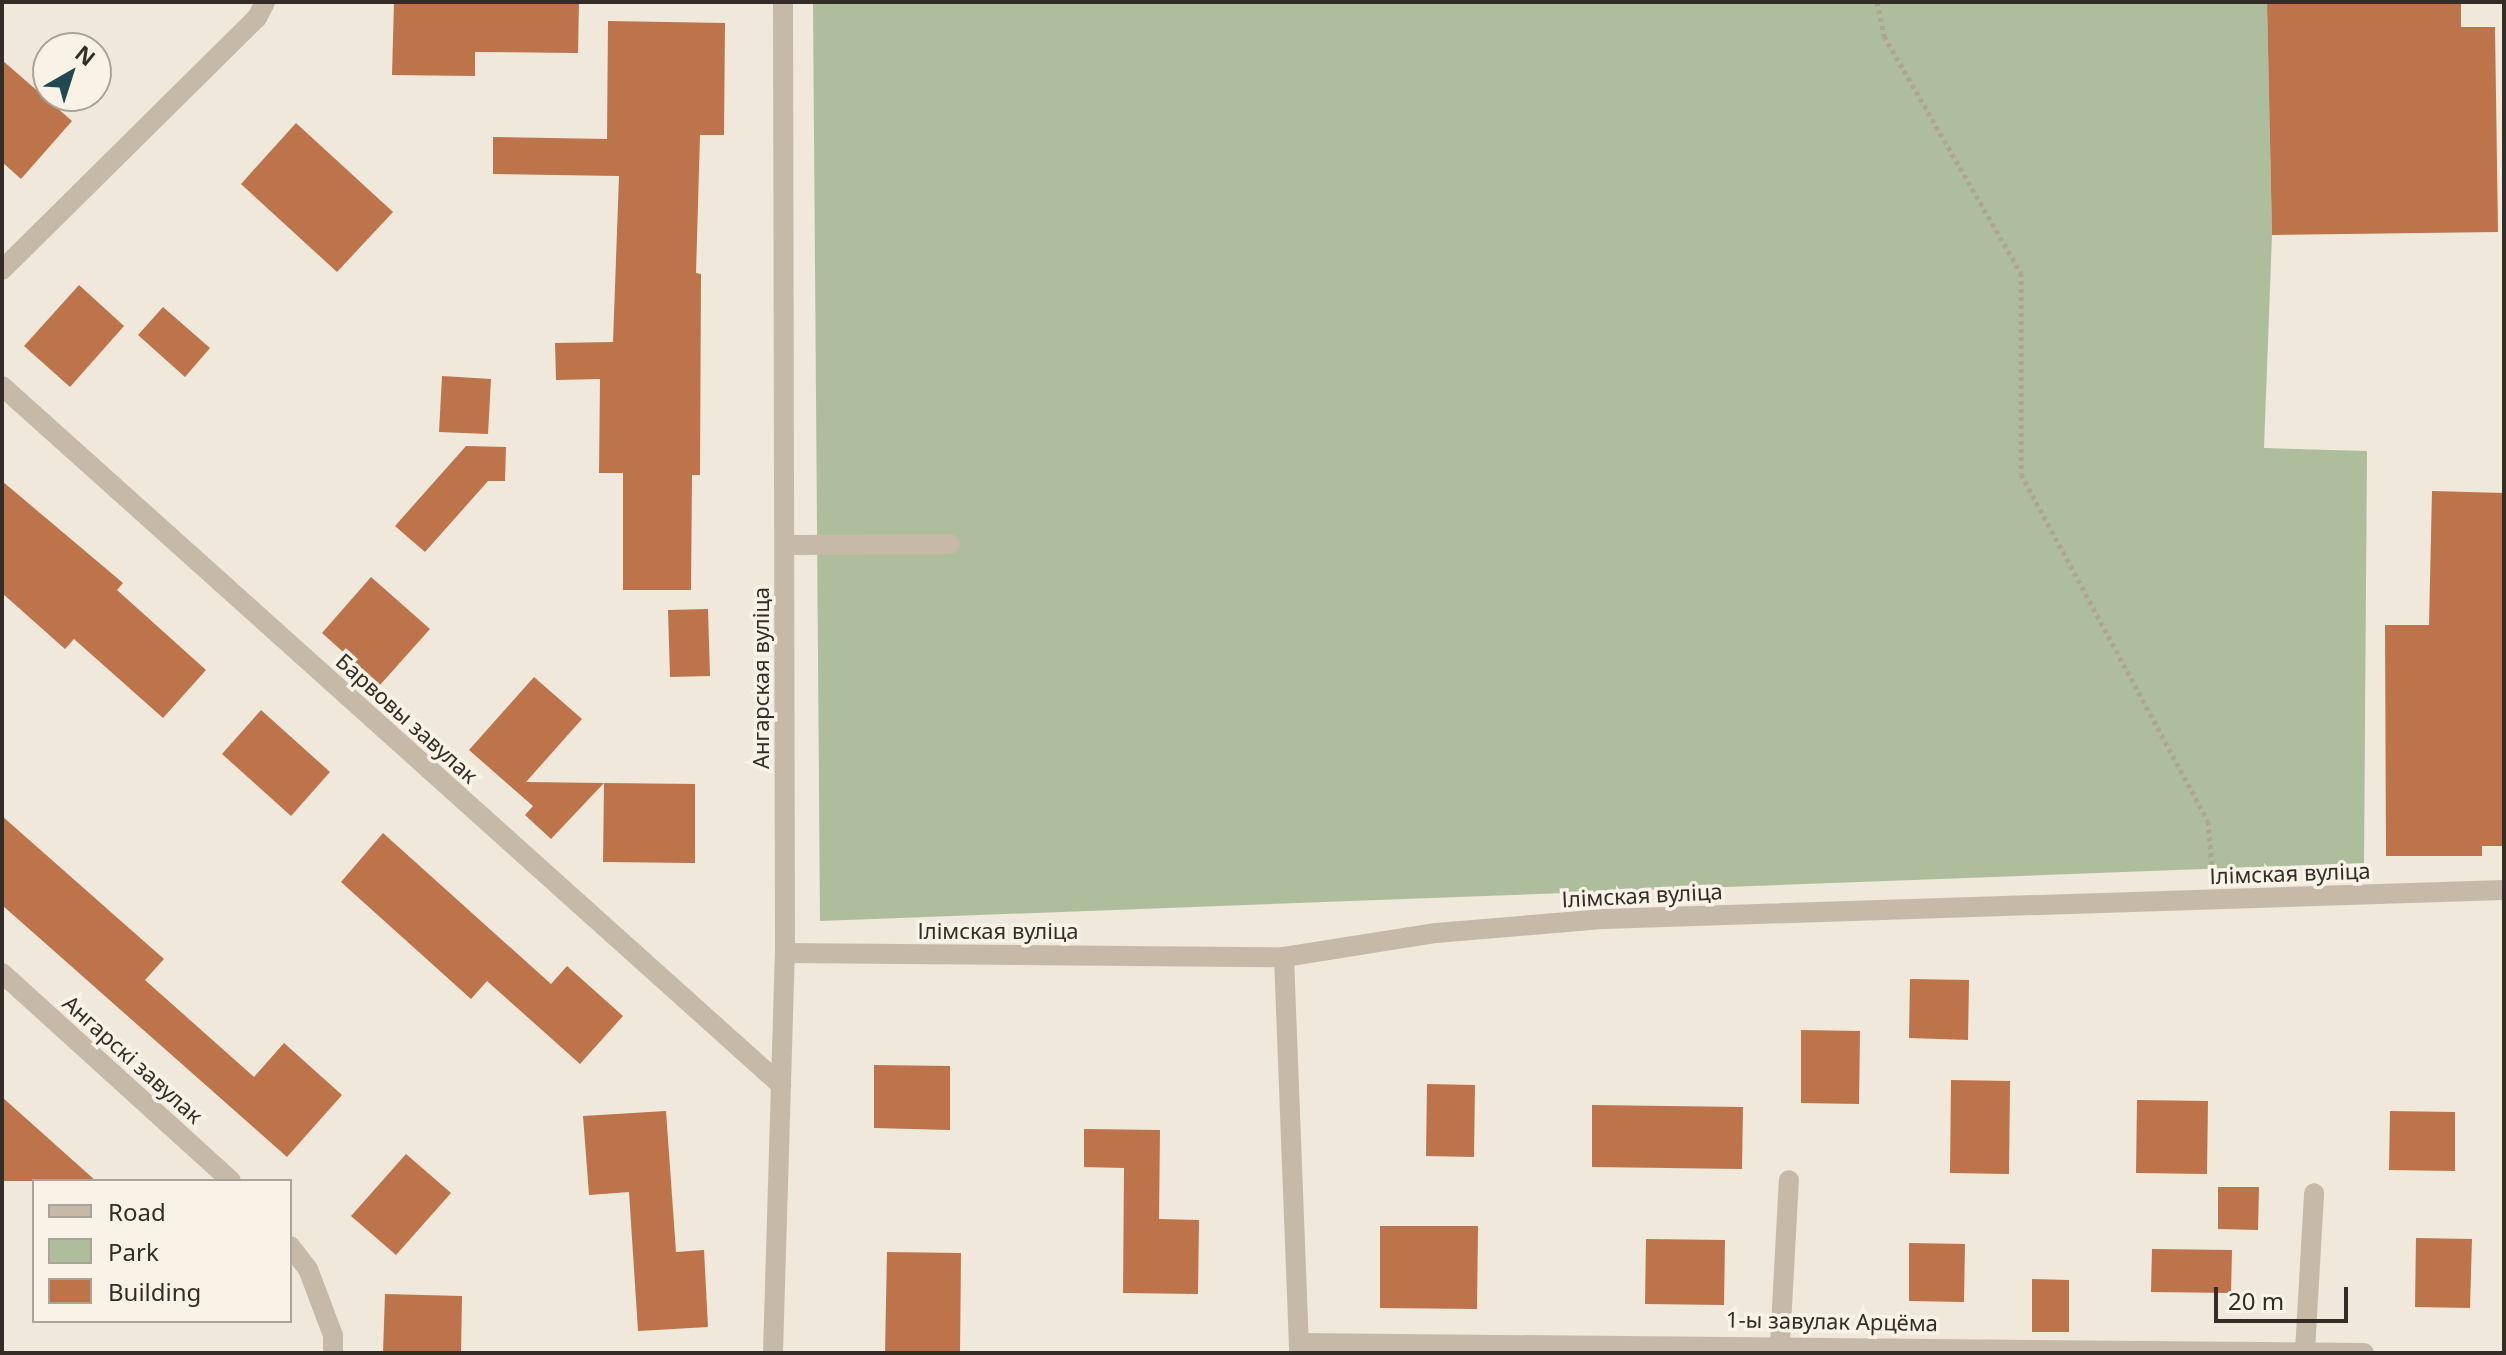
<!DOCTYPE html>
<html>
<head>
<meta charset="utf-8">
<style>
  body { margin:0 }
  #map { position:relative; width:2506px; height:1355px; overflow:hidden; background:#f0e8db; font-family:"Noto Sans",sans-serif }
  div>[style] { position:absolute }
  .green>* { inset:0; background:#aebe9c }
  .building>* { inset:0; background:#bd744b }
  .path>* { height:5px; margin-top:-2.5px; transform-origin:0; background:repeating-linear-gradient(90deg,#b2a492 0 4px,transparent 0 8px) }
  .lane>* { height:20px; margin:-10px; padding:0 10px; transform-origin:10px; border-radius:10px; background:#c7b9a8 }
  .street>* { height:20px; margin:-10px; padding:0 10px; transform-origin:10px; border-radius:10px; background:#c7b9a8 }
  span { translate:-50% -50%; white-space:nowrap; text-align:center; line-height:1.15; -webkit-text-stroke:7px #f8f2e7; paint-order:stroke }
  .street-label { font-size:22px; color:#342d27 }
  .frame { position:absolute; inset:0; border:4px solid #342d27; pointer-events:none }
  .legend { position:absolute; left:32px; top:1179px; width:260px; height:144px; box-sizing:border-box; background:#f8f2e7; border:2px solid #aaa39a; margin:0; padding:10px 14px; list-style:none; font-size:24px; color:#342d27 }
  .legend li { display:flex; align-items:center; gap:16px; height:40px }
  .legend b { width:40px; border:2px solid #aaa39a }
  .north { position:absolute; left:32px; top:32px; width:80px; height:80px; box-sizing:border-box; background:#f8f2e7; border:2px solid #aaa39a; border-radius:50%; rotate:39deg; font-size:22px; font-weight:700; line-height:32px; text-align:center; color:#342d27 }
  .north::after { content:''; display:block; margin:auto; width:28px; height:36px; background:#204952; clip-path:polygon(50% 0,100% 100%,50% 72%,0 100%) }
  .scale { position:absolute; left:2214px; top:1287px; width:134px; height:36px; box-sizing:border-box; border:4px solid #342d27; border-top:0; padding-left:10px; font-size:24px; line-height:28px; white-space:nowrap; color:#342d27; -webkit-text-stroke:6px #f8f2e7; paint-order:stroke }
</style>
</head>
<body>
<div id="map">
  <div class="green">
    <i style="clip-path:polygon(813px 2px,2267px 2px,2272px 235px,2264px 448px,2367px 451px,2364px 863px,820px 921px)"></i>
  </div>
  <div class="building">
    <i style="clip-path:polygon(394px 2px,579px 2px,578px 53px,475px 52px,475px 76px,392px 75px)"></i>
    <i style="clip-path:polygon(2267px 2px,2461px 2px,2461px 27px,2495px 27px,2498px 232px,2272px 235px)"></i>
    <i style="clip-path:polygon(608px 21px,725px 23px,724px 135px,700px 135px,696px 273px,701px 274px,700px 475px,692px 475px,691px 590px,623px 590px,623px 473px,599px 473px,600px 379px,556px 380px,555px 343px,613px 342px,619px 176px,493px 174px,493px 137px,607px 139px)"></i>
    <i style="clip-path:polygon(2px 60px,72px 121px,21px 179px,2px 162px)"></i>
    <i style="clip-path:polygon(296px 123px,393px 212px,337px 272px,241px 184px)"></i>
    <i style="clip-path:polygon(79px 285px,124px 326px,70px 387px,24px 346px)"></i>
    <i style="clip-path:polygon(163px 307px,210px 348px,185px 377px,138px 335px)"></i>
    <i style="clip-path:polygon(442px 376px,491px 379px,488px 434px,439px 432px)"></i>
    <i style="clip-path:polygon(466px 446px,506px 447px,505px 481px,488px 481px,425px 552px,395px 526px)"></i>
    <i style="clip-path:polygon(2px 481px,123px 583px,117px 590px,206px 670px,163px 718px,74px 639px,65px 649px,2px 593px)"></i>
    <i style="clip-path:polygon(2432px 491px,2504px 493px,2504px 846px,2482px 846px,2482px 856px,2386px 856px,2385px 625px,2429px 625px)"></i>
    <i style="clip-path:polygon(371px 577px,430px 629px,380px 685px,322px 633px)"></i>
    <i style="clip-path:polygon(708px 609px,710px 676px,670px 677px,668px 610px)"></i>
    <i style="clip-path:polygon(534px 677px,582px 719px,526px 782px,604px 783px,551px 839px,525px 815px,533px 806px,469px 750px)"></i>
    <i style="clip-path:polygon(261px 710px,330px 772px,291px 816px,222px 754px)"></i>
    <i style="clip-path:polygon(604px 783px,695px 784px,695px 863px,603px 862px)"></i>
    <i style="clip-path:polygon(2px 816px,164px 959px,145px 980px,254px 1077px,284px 1043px,342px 1095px,287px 1157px,2px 905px)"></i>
    <i style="clip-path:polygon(383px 833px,551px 984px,567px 966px,623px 1016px,580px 1064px,487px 981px,471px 999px,341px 882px)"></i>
    <i style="clip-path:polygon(1910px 979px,1969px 980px,1968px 1040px,1909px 1038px)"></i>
    <i style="clip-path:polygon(1801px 1030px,1860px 1031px,1859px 1104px,1801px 1103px)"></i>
    <i style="clip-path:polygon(874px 1065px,950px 1066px,950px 1130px,874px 1128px)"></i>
    <i style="clip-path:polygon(1951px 1080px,2010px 1081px,2009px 1174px,1950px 1173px)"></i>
    <i style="clip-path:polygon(1427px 1084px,1475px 1085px,1474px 1157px,1426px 1156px)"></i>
    <i style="clip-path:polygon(2px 1097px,96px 1181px,2px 1181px)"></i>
    <i style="clip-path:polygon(2137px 1100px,2208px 1101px,2207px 1174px,2136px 1173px)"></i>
    <i style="clip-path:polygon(1592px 1105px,1743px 1107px,1742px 1169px,1592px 1167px)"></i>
    <i style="clip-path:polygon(666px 1111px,676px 1252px,704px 1250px,708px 1327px,638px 1331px,629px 1192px,589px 1195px,583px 1116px)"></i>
    <i style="clip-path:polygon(2390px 1111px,2455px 1112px,2455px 1171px,2389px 1170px)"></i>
    <i style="clip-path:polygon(1084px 1129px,1160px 1130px,1159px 1219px,1199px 1220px,1198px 1294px,1123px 1293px,1124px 1168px,1084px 1167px)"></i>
    <i style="clip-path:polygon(406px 1154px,451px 1193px,396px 1255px,351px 1216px)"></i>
    <i style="clip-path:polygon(2218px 1187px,2259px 1187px,2258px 1230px,2218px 1229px)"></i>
    <i style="clip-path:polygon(1380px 1226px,1478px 1226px,1477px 1309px,1380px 1308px)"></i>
    <i style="clip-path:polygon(2416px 1238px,2472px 1239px,2470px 1308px,2415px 1307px)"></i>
    <i style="clip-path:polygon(1646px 1239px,1725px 1240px,1724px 1305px,1645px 1304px)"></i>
    <i style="clip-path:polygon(1909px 1243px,1965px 1244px,1964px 1302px,1909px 1301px)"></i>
    <i style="clip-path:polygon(2152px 1249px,2232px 1250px,2231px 1293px,2151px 1292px)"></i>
    <i style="clip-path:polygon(887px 1252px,961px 1253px,960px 1353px,885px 1353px)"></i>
    <i style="clip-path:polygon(2032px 1279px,2069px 1280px,2069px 1332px,2032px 1332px)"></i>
    <i style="clip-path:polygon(385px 1294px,462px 1296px,461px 1353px,383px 1353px)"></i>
  </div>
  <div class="path">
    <i style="left:1877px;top:2px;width:35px;rotate:78deg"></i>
    <i style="left:1884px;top:36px;width:274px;rotate:60deg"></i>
    <i style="left:2021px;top:273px;width:201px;rotate:90deg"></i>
    <i style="left:2021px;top:474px;width:394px;rotate:61.7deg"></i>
    <i style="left:2208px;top:821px;width:47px;rotate:85.1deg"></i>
  </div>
  <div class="lane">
    <i style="left:785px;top:545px;width:165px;rotate:-0.3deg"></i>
    <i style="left:1780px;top:1344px;width:164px;rotate:-86.9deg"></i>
    <i style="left:2305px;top:1351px;width:158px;rotate:-86.7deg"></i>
  </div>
  <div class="street">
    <i style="left:2px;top:270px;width:359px;rotate:-44.7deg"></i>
    <i style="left:257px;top:18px;width:18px;rotate:-63deg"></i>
    <i style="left:2px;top:386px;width:1047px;rotate:41.9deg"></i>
    <i style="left:785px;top:953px;width:499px;rotate:0.5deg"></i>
    <i style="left:1284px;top:957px;width:154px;rotate:-9deg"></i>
    <i style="left:1436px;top:933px;width:169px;rotate:-4.8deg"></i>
    <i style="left:1604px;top:919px;width:900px;rotate:-1.85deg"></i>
    <i style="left:1284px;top:957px;width:396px;rotate:87.8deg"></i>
    <i style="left:2px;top:973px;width:309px;rotate:42.2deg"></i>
    <i style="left:290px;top:1246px;width:29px;rotate:52deg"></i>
    <i style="left:308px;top:1269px;width:71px;rotate:69.3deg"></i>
    <i style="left:333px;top:1335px;width:18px;rotate:90deg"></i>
    <i style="left:1299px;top:1343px;width:1065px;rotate:0.54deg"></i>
    <i style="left:773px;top:1353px;width:400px;rotate:-88.3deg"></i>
    <i style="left:785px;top:953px;width:951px;rotate:-90.12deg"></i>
  </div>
  <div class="street-label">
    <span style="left:761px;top:678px;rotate:-90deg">Ангарская вуліца</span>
    <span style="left:407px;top:718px;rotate:42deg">Барвовы завулак</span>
    <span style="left:2290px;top:873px;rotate:-2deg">Ілімская вуліца</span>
    <span style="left:1642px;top:895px;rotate:-3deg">Ілімская вуліца</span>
    <span style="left:998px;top:931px">Ілімская вуліца</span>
    <span style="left:133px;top:1059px;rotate:42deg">Ангарскі завулак</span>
    <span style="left:1832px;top:1321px;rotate:1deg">1-ы завулак Арцёма</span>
  </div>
  <div class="frame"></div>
  <ul class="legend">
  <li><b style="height:10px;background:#c7b9a8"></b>Road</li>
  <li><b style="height:22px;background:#aebe9c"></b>Park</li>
  <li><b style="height:22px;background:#bd744b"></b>Building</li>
  </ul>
  <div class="north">N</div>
  <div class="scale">20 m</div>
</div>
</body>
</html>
